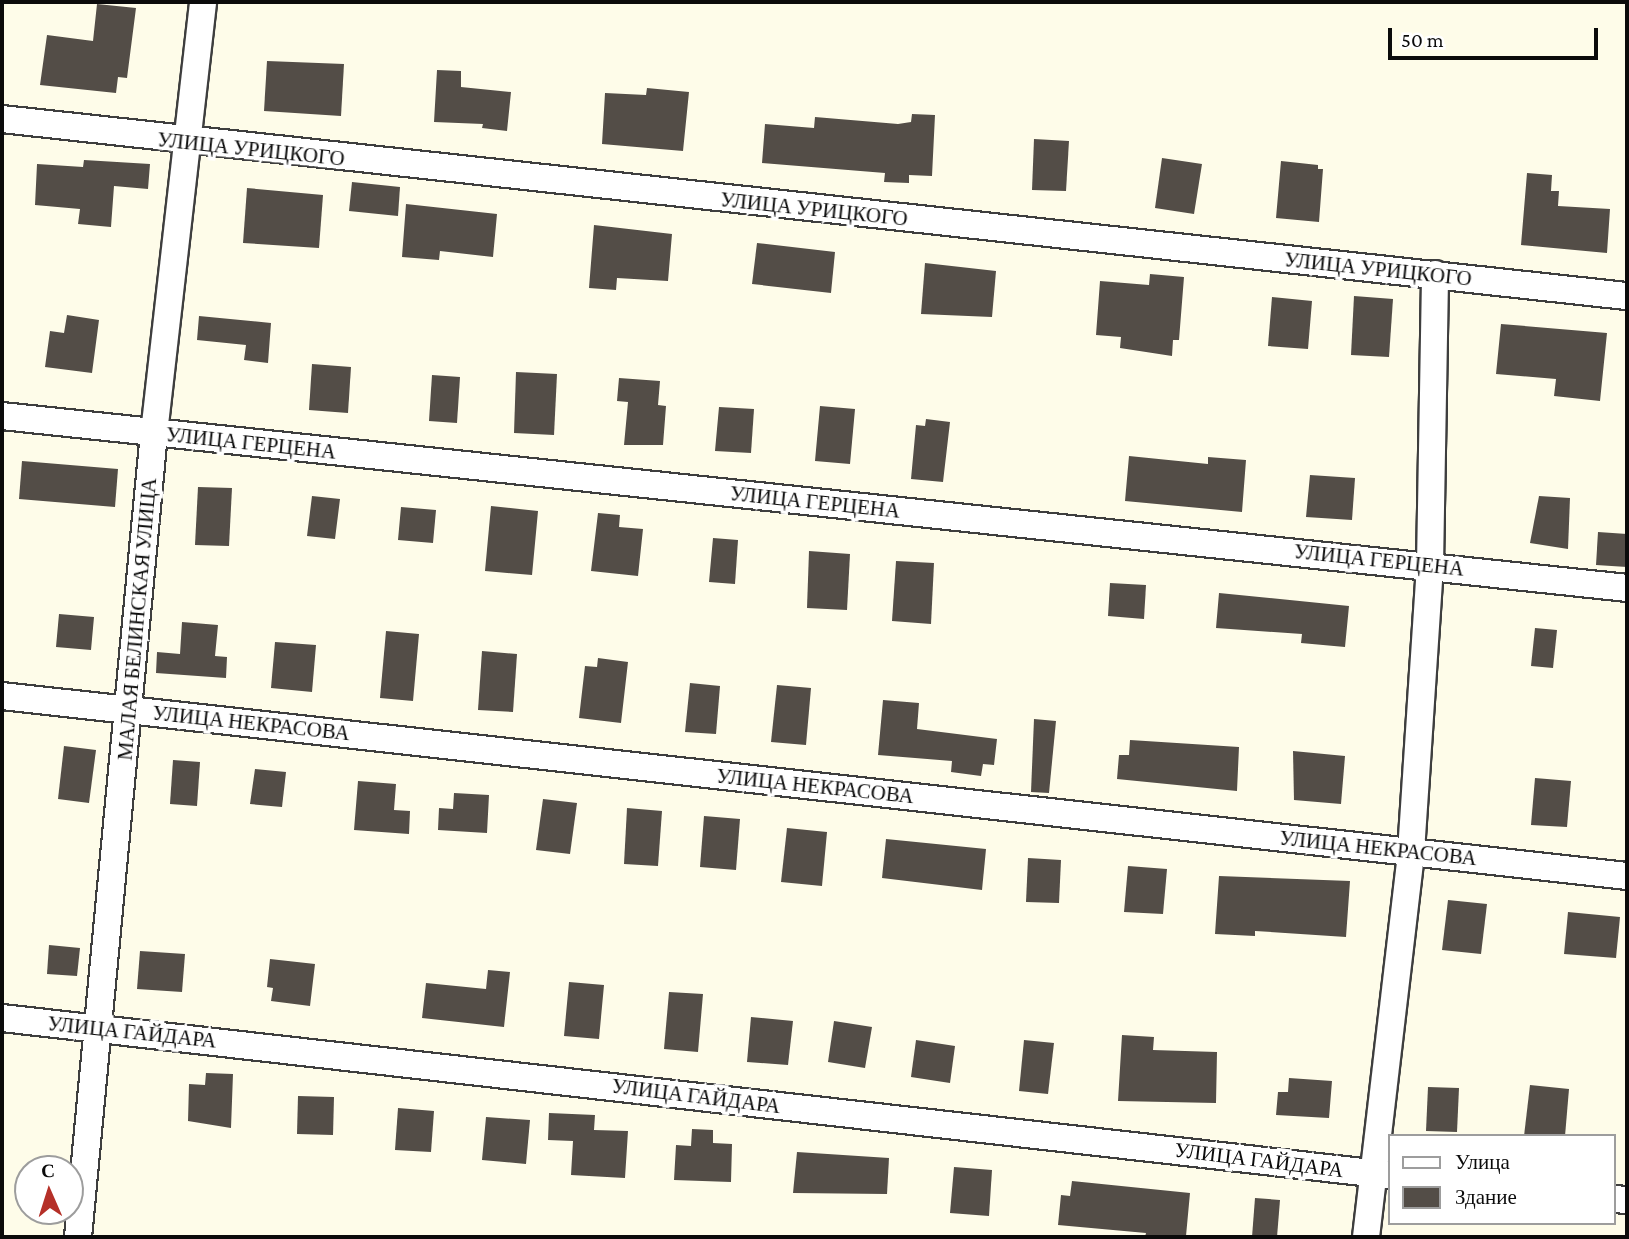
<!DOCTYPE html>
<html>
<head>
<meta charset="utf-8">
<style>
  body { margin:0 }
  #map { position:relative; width:1629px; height:1239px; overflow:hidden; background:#fefce9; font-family:"Crimson Pro",serif }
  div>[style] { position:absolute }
  .building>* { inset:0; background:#534d47 }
  .roads { filter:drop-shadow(2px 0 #3e3e3e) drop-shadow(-2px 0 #3e3e3e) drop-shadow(0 2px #3e3e3e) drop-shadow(0 -2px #3e3e3e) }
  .minor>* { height:26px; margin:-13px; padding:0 13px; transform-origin:13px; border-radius:13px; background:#fff }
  span { translate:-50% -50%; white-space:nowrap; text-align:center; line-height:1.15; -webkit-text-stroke:7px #fff; paint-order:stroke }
  .street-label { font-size:21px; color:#0b0b0b }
  .frame { position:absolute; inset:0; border:4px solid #0b0b0b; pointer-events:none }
  .legend { position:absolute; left:1388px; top:1134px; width:228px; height:91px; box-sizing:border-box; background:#fff; border:2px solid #9d9d9d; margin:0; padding:9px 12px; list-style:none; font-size:21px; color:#0b0b0b }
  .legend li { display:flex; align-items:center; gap:14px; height:35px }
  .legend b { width:35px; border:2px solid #9d9d9d }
  .north { position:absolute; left:14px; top:1155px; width:70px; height:70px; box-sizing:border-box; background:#fff; border:2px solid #9d9d9d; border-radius:50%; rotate:357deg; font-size:19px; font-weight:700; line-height:28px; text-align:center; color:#0b0b0b }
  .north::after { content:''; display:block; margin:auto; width:24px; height:32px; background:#b53028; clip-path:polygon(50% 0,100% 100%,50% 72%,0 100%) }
  .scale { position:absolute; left:1388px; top:28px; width:210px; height:32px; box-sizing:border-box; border:4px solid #0b0b0b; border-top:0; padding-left:9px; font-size:21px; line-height:24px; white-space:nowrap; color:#0b0b0b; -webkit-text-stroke:5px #fff; paint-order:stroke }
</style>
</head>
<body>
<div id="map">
  <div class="building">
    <i style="clip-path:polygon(97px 4px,136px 8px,127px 78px,118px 77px,116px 93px,40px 85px,47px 35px,93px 41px)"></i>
    <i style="clip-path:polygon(267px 61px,344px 64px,341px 116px,264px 111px)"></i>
    <i style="clip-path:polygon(437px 70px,461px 71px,461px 87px,511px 92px,507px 131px,482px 128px,483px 124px,434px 122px)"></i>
    <i style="clip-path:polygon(647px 88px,689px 92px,683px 151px,602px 144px,605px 93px,646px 95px)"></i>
    <i style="clip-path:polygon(912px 114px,935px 115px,932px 176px,909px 175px,909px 183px,884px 182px,885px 173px,762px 163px,765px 124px,814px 128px,815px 117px,898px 124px,911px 122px)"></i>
    <i style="clip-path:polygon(1034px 139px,1069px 141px,1066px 191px,1032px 190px)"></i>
    <i style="clip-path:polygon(1162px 158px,1202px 164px,1194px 214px,1155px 208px)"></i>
    <i style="clip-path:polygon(84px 160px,150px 164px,148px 189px,114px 186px,111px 227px,78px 224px,80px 209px,35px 205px,37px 164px,83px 167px)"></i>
    <i style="clip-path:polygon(1281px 161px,1318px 165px,1318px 169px,1323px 169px,1319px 222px,1276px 218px)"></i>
    <i style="clip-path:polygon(1527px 173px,1552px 175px,1551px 191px,1559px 191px,1558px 206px,1610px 209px,1607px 253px,1521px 245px)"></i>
    <i style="clip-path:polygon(352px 182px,400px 187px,398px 216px,349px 211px)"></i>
    <i style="clip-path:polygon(247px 188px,323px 195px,319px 248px,243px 243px)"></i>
    <i style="clip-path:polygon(406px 204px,497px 214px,493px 257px,440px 251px,439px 260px,402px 257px)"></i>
    <i style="clip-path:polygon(594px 225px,672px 234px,668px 281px,617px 278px,616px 290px,589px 288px)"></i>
    <i style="clip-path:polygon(757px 243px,835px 252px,831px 293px,752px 284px)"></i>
    <i style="clip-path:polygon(925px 263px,996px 271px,992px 317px,921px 314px)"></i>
    <i style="clip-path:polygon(1150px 274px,1184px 277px,1179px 340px,1173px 340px,1172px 356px,1120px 348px,1121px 337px,1096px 335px,1100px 281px,1149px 285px)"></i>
    <i style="clip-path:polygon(1354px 296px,1393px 299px,1389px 357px,1351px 355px)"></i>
    <i style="clip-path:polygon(1272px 297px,1312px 301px,1308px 349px,1268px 346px)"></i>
    <i style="clip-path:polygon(67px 315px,99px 320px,92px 373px,45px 367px,50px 331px,64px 333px)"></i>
    <i style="clip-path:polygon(199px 316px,271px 323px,268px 363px,244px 360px,246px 345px,197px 340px)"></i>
    <i style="clip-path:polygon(1501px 324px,1607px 333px,1600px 401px,1554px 396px,1556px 379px,1496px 374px)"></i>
    <i style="clip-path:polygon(312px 364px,351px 367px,348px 413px,309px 410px)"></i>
    <i style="clip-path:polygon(516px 372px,557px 374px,554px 435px,514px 433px)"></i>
    <i style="clip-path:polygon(432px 375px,460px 377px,457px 423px,429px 421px)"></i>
    <i style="clip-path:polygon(619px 378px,660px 381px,658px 405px,666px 406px,663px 445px,624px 445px,628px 402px,617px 401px)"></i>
    <i style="clip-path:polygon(820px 406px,855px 409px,850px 464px,815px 461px)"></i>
    <i style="clip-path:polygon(719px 407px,754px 409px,751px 453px,715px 451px)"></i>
    <i style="clip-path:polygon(926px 419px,950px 422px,943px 482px,911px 479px,916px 425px,925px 426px)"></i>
    <i style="clip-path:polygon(1129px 456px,1208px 464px,1208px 457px,1246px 460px,1242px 512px,1125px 501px)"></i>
    <i style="clip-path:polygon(22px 461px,118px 469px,115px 507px,19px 499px)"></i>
    <i style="clip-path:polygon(1310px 475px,1355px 478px,1352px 520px,1306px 517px)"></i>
    <i style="clip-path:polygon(198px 487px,232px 488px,229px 546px,195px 545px)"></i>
    <i style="clip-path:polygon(312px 496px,340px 499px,335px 539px,307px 536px)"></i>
    <i style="clip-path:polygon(1539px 496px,1570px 498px,1568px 549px,1530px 543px)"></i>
    <i style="clip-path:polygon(491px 506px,538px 511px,532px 575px,485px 571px)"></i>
    <i style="clip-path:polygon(401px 507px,436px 510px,433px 543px,398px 540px)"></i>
    <i style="clip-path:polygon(598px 513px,620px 515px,619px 527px,643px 529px,638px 576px,591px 571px)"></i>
    <i style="clip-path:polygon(1598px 532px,1627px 534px,1627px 567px,1596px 565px)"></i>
    <i style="clip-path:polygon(713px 538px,738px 540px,735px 584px,709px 582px)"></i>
    <i style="clip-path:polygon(809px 551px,850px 554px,847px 610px,807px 608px)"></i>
    <i style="clip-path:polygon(896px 561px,934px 563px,931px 624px,892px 621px)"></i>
    <i style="clip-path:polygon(1110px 583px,1146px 585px,1144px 619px,1108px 616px)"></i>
    <i style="clip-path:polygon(1219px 593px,1349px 606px,1345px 647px,1301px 643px,1302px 634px,1216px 628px)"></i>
    <i style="clip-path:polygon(59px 614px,94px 617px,91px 650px,56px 647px)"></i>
    <i style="clip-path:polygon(182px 622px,218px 625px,215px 656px,227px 657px,226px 678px,156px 673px,157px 652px,180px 654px)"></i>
    <i style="clip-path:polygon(1535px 628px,1557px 630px,1553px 668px,1531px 666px)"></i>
    <i style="clip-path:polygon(386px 631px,419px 634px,413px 701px,380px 698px)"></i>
    <i style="clip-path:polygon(275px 642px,316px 645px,312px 692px,271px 688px)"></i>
    <i style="clip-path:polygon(482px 651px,517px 654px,513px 712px,478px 710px)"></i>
    <i style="clip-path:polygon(598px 658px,628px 662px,621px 723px,579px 718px,585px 666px,597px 667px)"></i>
    <i style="clip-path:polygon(690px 683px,720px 686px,716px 734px,685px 732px)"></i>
    <i style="clip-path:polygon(777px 685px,811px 688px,806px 745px,771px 742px)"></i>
    <i style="clip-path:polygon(883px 700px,919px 703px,917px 729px,997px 739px,994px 765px,983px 764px,981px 776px,951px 772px,952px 761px,878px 755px)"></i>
    <i style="clip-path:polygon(1034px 719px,1056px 721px,1049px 793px,1031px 792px)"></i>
    <i style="clip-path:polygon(1130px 740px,1239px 747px,1237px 791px,1117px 779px,1119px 755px,1129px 755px)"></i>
    <i style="clip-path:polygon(64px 746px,96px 750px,89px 803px,58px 799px)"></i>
    <i style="clip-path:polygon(1293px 751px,1345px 756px,1341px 804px,1294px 800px)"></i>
    <i style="clip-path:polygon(173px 760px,200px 762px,197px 806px,170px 804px)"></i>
    <i style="clip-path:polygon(255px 769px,286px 772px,282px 807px,250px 804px)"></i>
    <i style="clip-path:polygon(1535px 778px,1571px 781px,1567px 827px,1531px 825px)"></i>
    <i style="clip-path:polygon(358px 781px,396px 784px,394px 810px,410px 811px,409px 834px,354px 830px)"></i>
    <i style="clip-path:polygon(454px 793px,489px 795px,487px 833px,438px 830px,439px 808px,453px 809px)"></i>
    <i style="clip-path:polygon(543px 799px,577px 803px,570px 854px,536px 850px)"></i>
    <i style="clip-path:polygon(627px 808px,662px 811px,658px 866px,624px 864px)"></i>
    <i style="clip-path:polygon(704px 816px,740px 819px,736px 870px,700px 867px)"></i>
    <i style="clip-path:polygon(787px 828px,827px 832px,822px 886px,781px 882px)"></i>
    <i style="clip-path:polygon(886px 839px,986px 849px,982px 890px,882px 878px)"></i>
    <i style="clip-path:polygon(1028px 858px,1061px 860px,1059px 903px,1026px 902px)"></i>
    <i style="clip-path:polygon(1128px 866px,1167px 869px,1163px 914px,1124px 912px)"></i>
    <i style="clip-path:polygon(1219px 876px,1350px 881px,1346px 937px,1255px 931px,1255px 936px,1215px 934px)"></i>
    <i style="clip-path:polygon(1448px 900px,1487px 904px,1481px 954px,1442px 950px)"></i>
    <i style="clip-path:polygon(1568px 912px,1620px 917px,1616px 958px,1564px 954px)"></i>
    <i style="clip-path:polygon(49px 945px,80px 948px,77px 976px,47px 974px)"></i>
    <i style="clip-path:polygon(140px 951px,185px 954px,182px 992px,137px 989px)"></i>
    <i style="clip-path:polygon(270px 959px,315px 964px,310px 1006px,271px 1001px,273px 988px,267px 987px)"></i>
    <i style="clip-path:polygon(488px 970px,510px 972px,504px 1027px,422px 1018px,426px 983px,486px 989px)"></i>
    <i style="clip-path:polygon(569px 982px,604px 985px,599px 1039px,564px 1036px)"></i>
    <i style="clip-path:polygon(669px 992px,703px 994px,698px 1052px,664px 1049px)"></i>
    <i style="clip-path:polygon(751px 1017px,793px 1021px,788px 1065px,747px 1062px)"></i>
    <i style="clip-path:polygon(834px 1021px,872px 1027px,865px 1068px,828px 1062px)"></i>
    <i style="clip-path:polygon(1122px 1035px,1154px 1037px,1153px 1050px,1217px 1052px,1216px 1103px,1118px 1101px)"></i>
    <i style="clip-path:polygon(916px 1040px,955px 1046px,950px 1083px,911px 1077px)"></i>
    <i style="clip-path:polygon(1024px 1040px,1054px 1043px,1048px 1094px,1019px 1091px)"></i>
    <i style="clip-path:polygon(206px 1073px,233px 1074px,231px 1128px,188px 1121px,189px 1084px,205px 1085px)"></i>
    <i style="clip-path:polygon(1289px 1078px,1332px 1081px,1329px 1118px,1276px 1115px,1278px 1092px,1288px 1092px)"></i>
    <i style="clip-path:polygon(1530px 1085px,1569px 1089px,1565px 1136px,1524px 1136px)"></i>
    <i style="clip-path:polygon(1428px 1087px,1459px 1088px,1457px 1132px,1426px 1131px)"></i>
    <i style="clip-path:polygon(298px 1096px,334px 1097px,333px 1135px,297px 1134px)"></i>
    <i style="clip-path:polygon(398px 1108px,434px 1111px,431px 1152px,395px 1150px)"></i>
    <i style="clip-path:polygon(549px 1113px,595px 1115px,594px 1130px,628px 1131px,625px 1178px,571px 1175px,573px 1141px,548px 1140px)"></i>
    <i style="clip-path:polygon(486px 1117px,530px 1120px,526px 1164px,482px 1160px)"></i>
    <i style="clip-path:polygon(692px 1129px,713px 1130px,713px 1143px,732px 1144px,731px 1182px,674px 1180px,676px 1145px,691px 1146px)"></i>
    <i style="clip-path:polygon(797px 1152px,889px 1158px,887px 1194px,793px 1193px)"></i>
    <i style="clip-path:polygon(954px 1167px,992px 1170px,989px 1216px,950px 1213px)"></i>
    <i style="clip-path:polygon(1072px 1181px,1190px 1193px,1186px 1236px,1145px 1237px,1146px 1233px,1058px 1225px,1061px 1195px,1070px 1196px)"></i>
    <i style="clip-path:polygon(1255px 1198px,1280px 1200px,1277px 1237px,1252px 1237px)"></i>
  </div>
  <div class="roads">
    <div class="minor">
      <i style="left:2px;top:119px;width:1635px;rotate:6.22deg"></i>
      <i style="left:2px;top:416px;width:1634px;rotate:6.04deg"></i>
      <i style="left:2px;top:696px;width:1635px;rotate:6.32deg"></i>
      <i style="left:2px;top:1018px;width:1396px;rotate:6.46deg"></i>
      <i style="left:1613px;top:1199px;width:14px;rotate:4deg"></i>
      <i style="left:78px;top:1237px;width:808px;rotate:-84.6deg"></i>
      <i style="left:154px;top:433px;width:434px;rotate:-83.5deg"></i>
      <i style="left:1366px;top:1237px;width:388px;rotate:-83.3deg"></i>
      <i style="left:1411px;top:852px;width:288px;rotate:-86.2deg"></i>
      <i style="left:1430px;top:565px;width:291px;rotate:-89deg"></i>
    </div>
  </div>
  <div class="street-label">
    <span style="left:251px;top:149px;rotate:6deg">УЛИЦА УРИЦКОГО</span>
    <span style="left:814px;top:209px;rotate:6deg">УЛИЦА УРИЦКОГО</span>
    <span style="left:1378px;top:269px;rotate:6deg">УЛИЦА УРИЦКОГО</span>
    <span style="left:251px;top:443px;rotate:6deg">УЛИЦА ГЕРЦЕНА</span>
    <span style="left:815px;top:502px;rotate:6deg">УЛИЦА ГЕРЦЕНА</span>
    <span style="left:1379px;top:560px;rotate:6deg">УЛИЦА ГЕРЦЕНА</span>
    <span style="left:137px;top:619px;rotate:-85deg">МАЛАЯ БЕЛИНСКАЯ УЛИЦА</span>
    <span style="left:251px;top:723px;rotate:6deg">УЛИЦА НЕКРАСОВА</span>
    <span style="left:815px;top:786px;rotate:6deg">УЛИЦА НЕКРАСОВА</span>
    <span style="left:1378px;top:848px;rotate:6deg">УЛИЦА НЕКРАСОВА</span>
    <span style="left:132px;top:1032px;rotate:6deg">УЛИЦА ГАЙДАРА</span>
    <span style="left:696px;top:1096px;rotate:7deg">УЛИЦА ГАЙДАРА</span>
    <span style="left:1259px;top:1160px;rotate:7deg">УЛИЦА ГАЙДАРА</span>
  </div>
  <div class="frame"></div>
  <ul class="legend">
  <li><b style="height:9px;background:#fff"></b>Улица</li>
  <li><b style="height:19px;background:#534d47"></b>Здание</li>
  </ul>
  <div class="north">С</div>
  <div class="scale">50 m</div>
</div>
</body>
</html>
